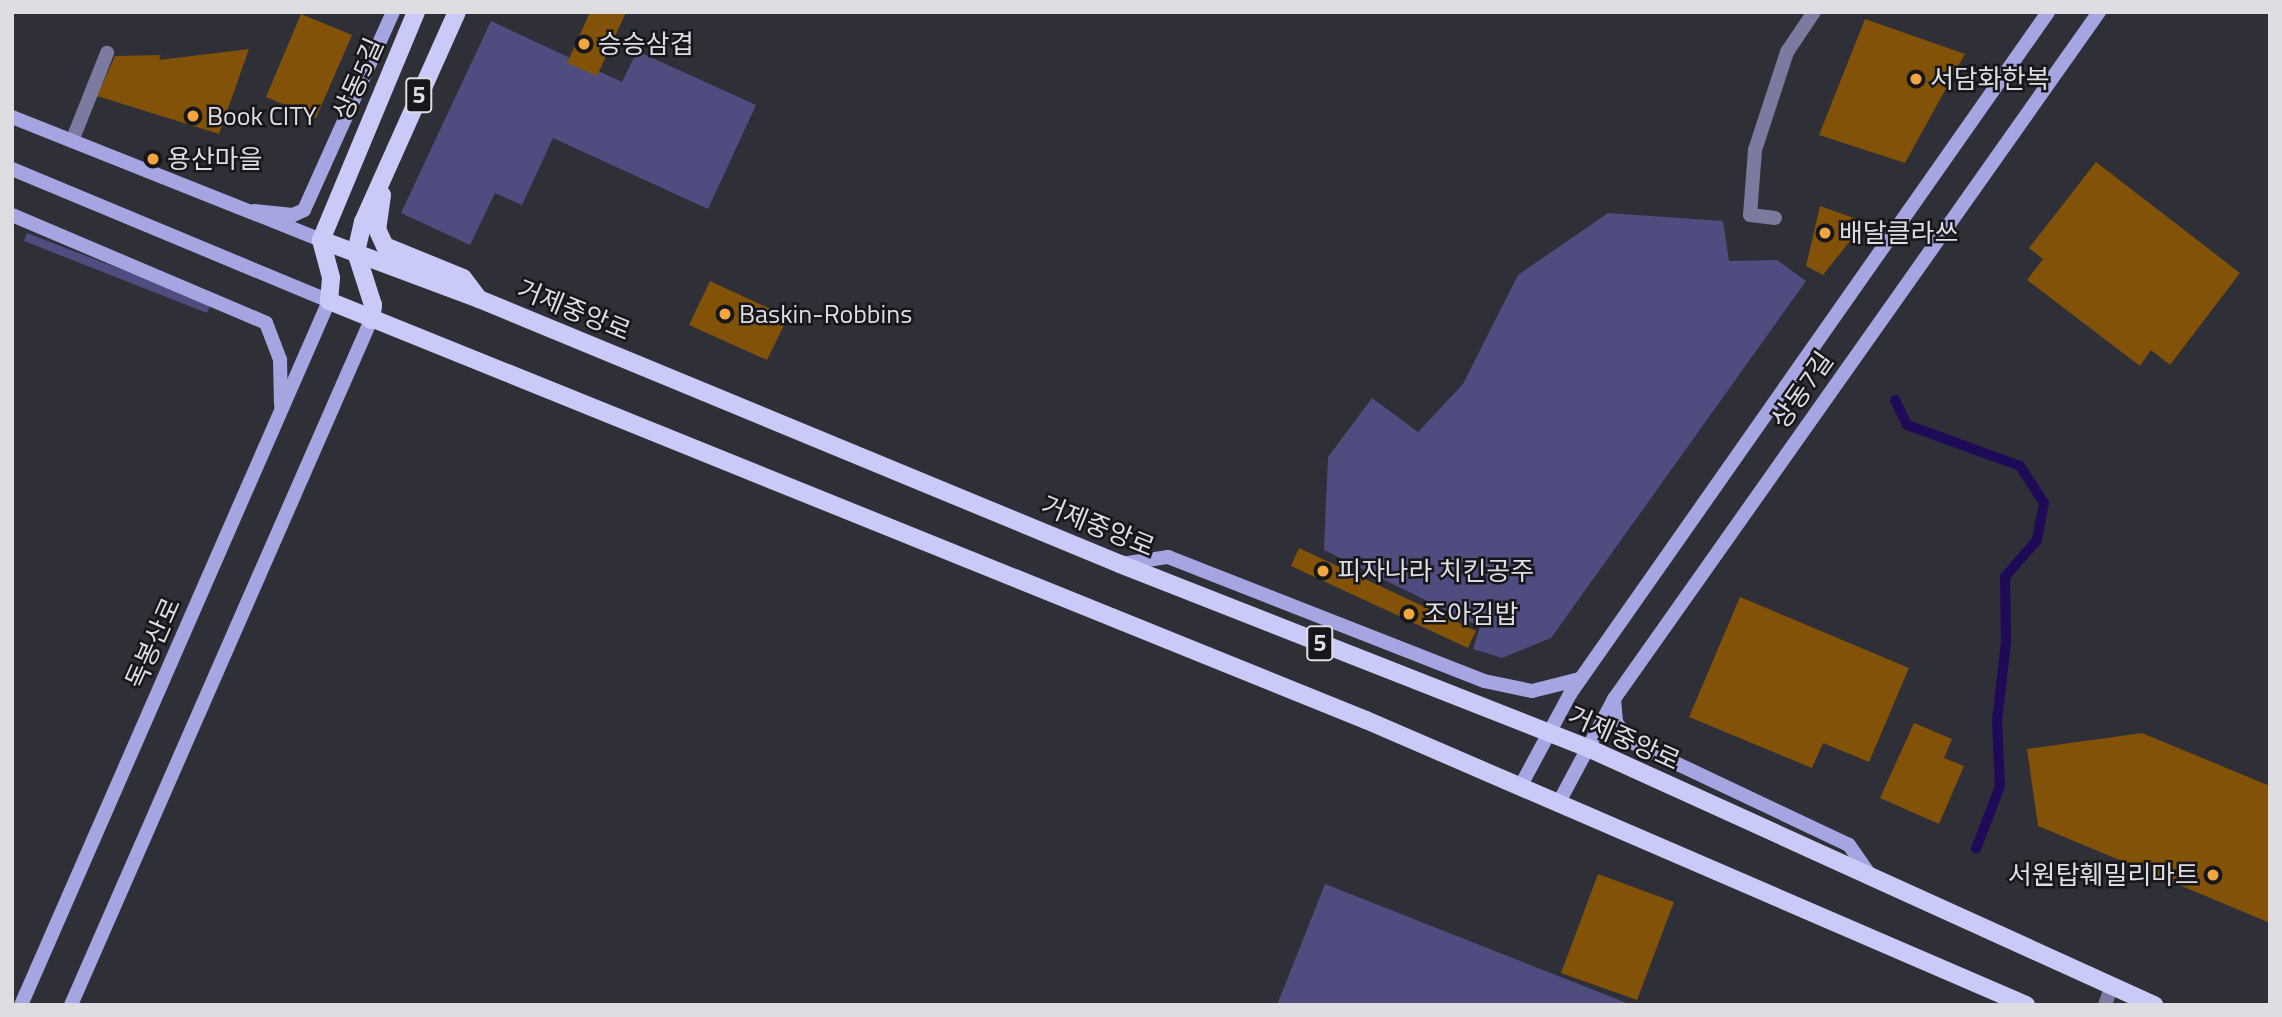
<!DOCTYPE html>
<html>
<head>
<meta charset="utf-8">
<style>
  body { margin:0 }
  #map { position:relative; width:2282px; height:1017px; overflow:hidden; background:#2e2f37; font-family:"Titillium Web","Noto Sans KR",sans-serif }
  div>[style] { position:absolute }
  .green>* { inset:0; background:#4f4c80 }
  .stream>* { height:10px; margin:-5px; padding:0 5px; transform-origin:5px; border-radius:5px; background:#1f0a58 }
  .building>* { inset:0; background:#815207 }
  .lane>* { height:14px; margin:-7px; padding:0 7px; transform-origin:7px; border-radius:7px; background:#7b7ba0 }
  .secondary>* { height:14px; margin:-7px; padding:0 7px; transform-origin:7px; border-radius:7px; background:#a5a5e1 }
  .primary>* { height:18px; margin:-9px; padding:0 9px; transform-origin:9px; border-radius:9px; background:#c9caf8 }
  .dots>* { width:19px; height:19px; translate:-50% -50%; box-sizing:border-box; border:4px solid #17171b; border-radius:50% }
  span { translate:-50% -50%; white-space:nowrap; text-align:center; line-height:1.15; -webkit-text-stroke:5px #17171b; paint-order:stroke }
  .shield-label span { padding:2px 5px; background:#17171b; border:2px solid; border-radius:5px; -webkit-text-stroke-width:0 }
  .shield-label { font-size:24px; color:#dddde2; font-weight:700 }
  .poi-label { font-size:26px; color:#dddde2 }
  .left { translate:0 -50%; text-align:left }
  .right { translate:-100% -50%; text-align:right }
  .street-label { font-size:26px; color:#dddde2 }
  .frame { position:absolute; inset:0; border:14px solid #dddde2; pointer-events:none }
</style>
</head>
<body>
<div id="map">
  <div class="green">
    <i style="clip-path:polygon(491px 21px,622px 82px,637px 51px,756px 105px,708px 209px,553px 138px,522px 205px,495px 193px,470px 245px,401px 213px)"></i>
    <i style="clip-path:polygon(1608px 213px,1723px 221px,1729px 261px,1777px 260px,1806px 281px,1551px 638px,1502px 658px,1473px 649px,1480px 627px,1324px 550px,1328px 457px,1372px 398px,1418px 432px,1463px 384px,1518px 275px)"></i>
    <i style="clip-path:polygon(27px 233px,211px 304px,207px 313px,24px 241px)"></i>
    <i style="clip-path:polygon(1325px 884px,1632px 1005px,1277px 1005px)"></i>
  </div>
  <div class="stream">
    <i style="left:1895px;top:400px;width:28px;rotate:64deg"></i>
    <i style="left:1907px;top:425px;width:120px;rotate:19.9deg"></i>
    <i style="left:2020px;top:466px;width:44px;rotate:57deg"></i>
    <i style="left:2044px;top:503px;width:38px;rotate:101deg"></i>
    <i style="left:2037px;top:540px;width:49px;rotate:130.9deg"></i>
    <i style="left:2005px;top:577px;width:65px;rotate:89.1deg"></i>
    <i style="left:2006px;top:642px;width:80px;rotate:96.5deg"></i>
    <i style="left:1997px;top:721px;width:65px;rotate:87.4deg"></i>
    <i style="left:2000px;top:786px;width:67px;rotate:110.9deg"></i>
  </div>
  <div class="building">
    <i style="clip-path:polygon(590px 12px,626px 12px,597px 76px,567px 63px)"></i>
    <i style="clip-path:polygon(301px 14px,352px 35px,316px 118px,266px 97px)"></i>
    <i style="clip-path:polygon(1865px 19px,1965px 54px,1905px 163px,1819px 135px)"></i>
    <i style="clip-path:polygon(249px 49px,219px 134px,97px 96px,115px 56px,161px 55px,159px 60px)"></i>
    <i style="clip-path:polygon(2096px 162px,2240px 273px,2170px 365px,2151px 350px,2140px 366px,2027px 280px,2043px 259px,2029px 248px)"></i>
    <i style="clip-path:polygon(1820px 206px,1865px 222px,1823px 275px,1806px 266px)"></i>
    <i style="clip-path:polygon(710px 281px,788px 317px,767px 360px,689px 325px)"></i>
    <i style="clip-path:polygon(1299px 548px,1476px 631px,1468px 648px,1291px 566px)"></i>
    <i style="clip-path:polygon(1740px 597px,1909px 668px,1869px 762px,1823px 743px,1812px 768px,1689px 717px)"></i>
    <i style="clip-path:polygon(1914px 723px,1952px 739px,1944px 758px,1964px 766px,1939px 824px,1880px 798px)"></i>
    <i style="clip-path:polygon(2142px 733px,2270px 786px,2270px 923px,2038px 826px,2027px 749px)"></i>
    <i style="clip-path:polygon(1598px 874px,1674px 902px,1637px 1000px,1561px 973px)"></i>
  </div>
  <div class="lane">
    <i style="left:72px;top:141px;width:95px;rotate:-68.3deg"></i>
    <i style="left:1775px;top:218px;width:25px;rotate:-173deg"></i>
    <i style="left:1750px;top:215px;width:65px;rotate:-85.6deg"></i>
    <i style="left:1755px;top:150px;width:103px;rotate:-71.9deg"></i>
    <i style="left:1787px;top:52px;width:48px;rotate:-56deg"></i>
    <i style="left:2105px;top:1005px;width:18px;rotate:-71deg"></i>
  </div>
  <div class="secondary">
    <i style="left:12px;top:117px;width:333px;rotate:21.7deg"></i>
    <i style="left:12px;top:169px;width:343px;rotate:22.6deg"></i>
    <i style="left:329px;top:301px;width:768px;rotate:113.63deg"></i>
    <i style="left:254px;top:211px;width:39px;rotate:6deg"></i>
    <i style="left:293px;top:215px;width:12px;rotate:-24deg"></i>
    <i style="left:304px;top:210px;width:217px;rotate:-65.8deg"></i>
    <i style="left:12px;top:215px;width:276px;rotate:23deg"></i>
    <i style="left:266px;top:323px;width:40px;rotate:69deg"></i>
    <i style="left:280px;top:360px;width:45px;rotate:88.7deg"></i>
    <i style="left:1121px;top:564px;width:48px;rotate:-8.5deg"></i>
    <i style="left:1168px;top:557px;width:339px;rotate:21.4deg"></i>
    <i style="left:1484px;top:681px;width:49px;rotate:11.8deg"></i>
    <i style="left:1532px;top:691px;width:49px;rotate:-14deg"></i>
    <i style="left:1614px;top:699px;width:23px;rotate:85deg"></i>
    <i style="left:1616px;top:722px;width:23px;rotate:56deg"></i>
    <i style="left:1629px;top:741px;width:243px;rotate:25.3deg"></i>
    <i style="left:1849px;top:845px;width:40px;rotate:55.1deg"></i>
    <i style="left:1520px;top:787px;width:106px;rotate:-61.7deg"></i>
    <i style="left:1570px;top:694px;width:833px;rotate:-54.97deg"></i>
    <i style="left:1558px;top:804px;width:119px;rotate:-61.9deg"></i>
    <i style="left:1614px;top:699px;width:841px;rotate:-54.78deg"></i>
    <i style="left:71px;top:1005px;width:748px;rotate:-66.35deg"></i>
  </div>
  <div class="primary">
    <i style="left:416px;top:12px;width:247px;rotate:112.6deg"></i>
    <i style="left:321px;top:240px;width:39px;rotate:75deg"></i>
    <i style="left:331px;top:278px;width:23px;rotate:95deg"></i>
    <i style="left:329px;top:301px;width:1118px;rotate:22deg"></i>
    <i style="left:1366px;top:720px;width:719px;rotate:23.36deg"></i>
    <i style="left:382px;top:195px;width:34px;rotate:98deg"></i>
    <i style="left:377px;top:229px;width:19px;rotate:65deg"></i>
    <i style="left:385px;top:246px;width:84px;rotate:22.3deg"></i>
    <i style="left:463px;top:278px;width:26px;rotate:53deg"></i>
    <i style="left:321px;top:240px;width:169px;rotate:20.5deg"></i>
    <i style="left:479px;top:299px;width:694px;rotate:22.46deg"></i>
    <i style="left:1120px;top:564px;width:503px;rotate:21.46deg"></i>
    <i style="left:1588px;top:748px;width:622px;rotate:24.42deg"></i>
    <i style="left:371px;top:320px;width:15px;rotate:-82deg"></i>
    <i style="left:373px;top:305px;width:56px;rotate:-107.8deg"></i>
    <i style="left:356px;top:252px;width:31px;rotate:-77deg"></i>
    <i style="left:363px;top:222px;width:230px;rotate:-65.9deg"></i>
  </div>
  <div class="dots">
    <i style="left:584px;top:44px;background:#f1a640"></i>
    <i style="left:1916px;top:79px;background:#f1a640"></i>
    <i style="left:193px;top:116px;background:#f1a640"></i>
    <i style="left:153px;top:159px;background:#f1a640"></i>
    <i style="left:1825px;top:233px;background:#f1a640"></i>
    <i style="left:725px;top:314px;background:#f1a640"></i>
    <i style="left:1323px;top:571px;background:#f1a640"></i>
    <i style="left:1409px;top:614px;background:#f1a640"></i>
    <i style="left:2213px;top:875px;background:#f1a640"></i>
  </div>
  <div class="shield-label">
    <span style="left:419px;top:95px">5</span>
    <span style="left:1320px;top:643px">5</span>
  </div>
  <div class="poi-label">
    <span class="left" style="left:598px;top:44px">승승삼겹</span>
    <span class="left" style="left:1930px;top:79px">서담화한복</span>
    <span class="left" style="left:207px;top:116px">Book CITY</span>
    <span class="left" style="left:167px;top:159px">용산마을</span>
    <span class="left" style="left:1839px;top:233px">배달클라쓰</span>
    <span class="left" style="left:739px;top:314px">Baskin-Robbins</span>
    <span class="left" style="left:1337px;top:571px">피자나라 치킨공주</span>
    <span class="left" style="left:1423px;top:614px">조아김밥</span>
    <span class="right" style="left:2199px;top:875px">서원탑훼밀리마트</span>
  </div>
  <div class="street-label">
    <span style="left:358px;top:79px;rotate:-66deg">상동5길</span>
    <span style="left:574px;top:310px;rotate:22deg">거제중앙로</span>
    <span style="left:1802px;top:390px;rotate:-55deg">상동7길</span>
    <span style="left:1098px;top:526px;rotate:22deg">거제중앙로</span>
    <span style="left:153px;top:643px;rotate:-66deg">독봉산로</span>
    <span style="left:1624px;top:738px;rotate:24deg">거제중앙로</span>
  </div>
  <div class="frame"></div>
</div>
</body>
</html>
